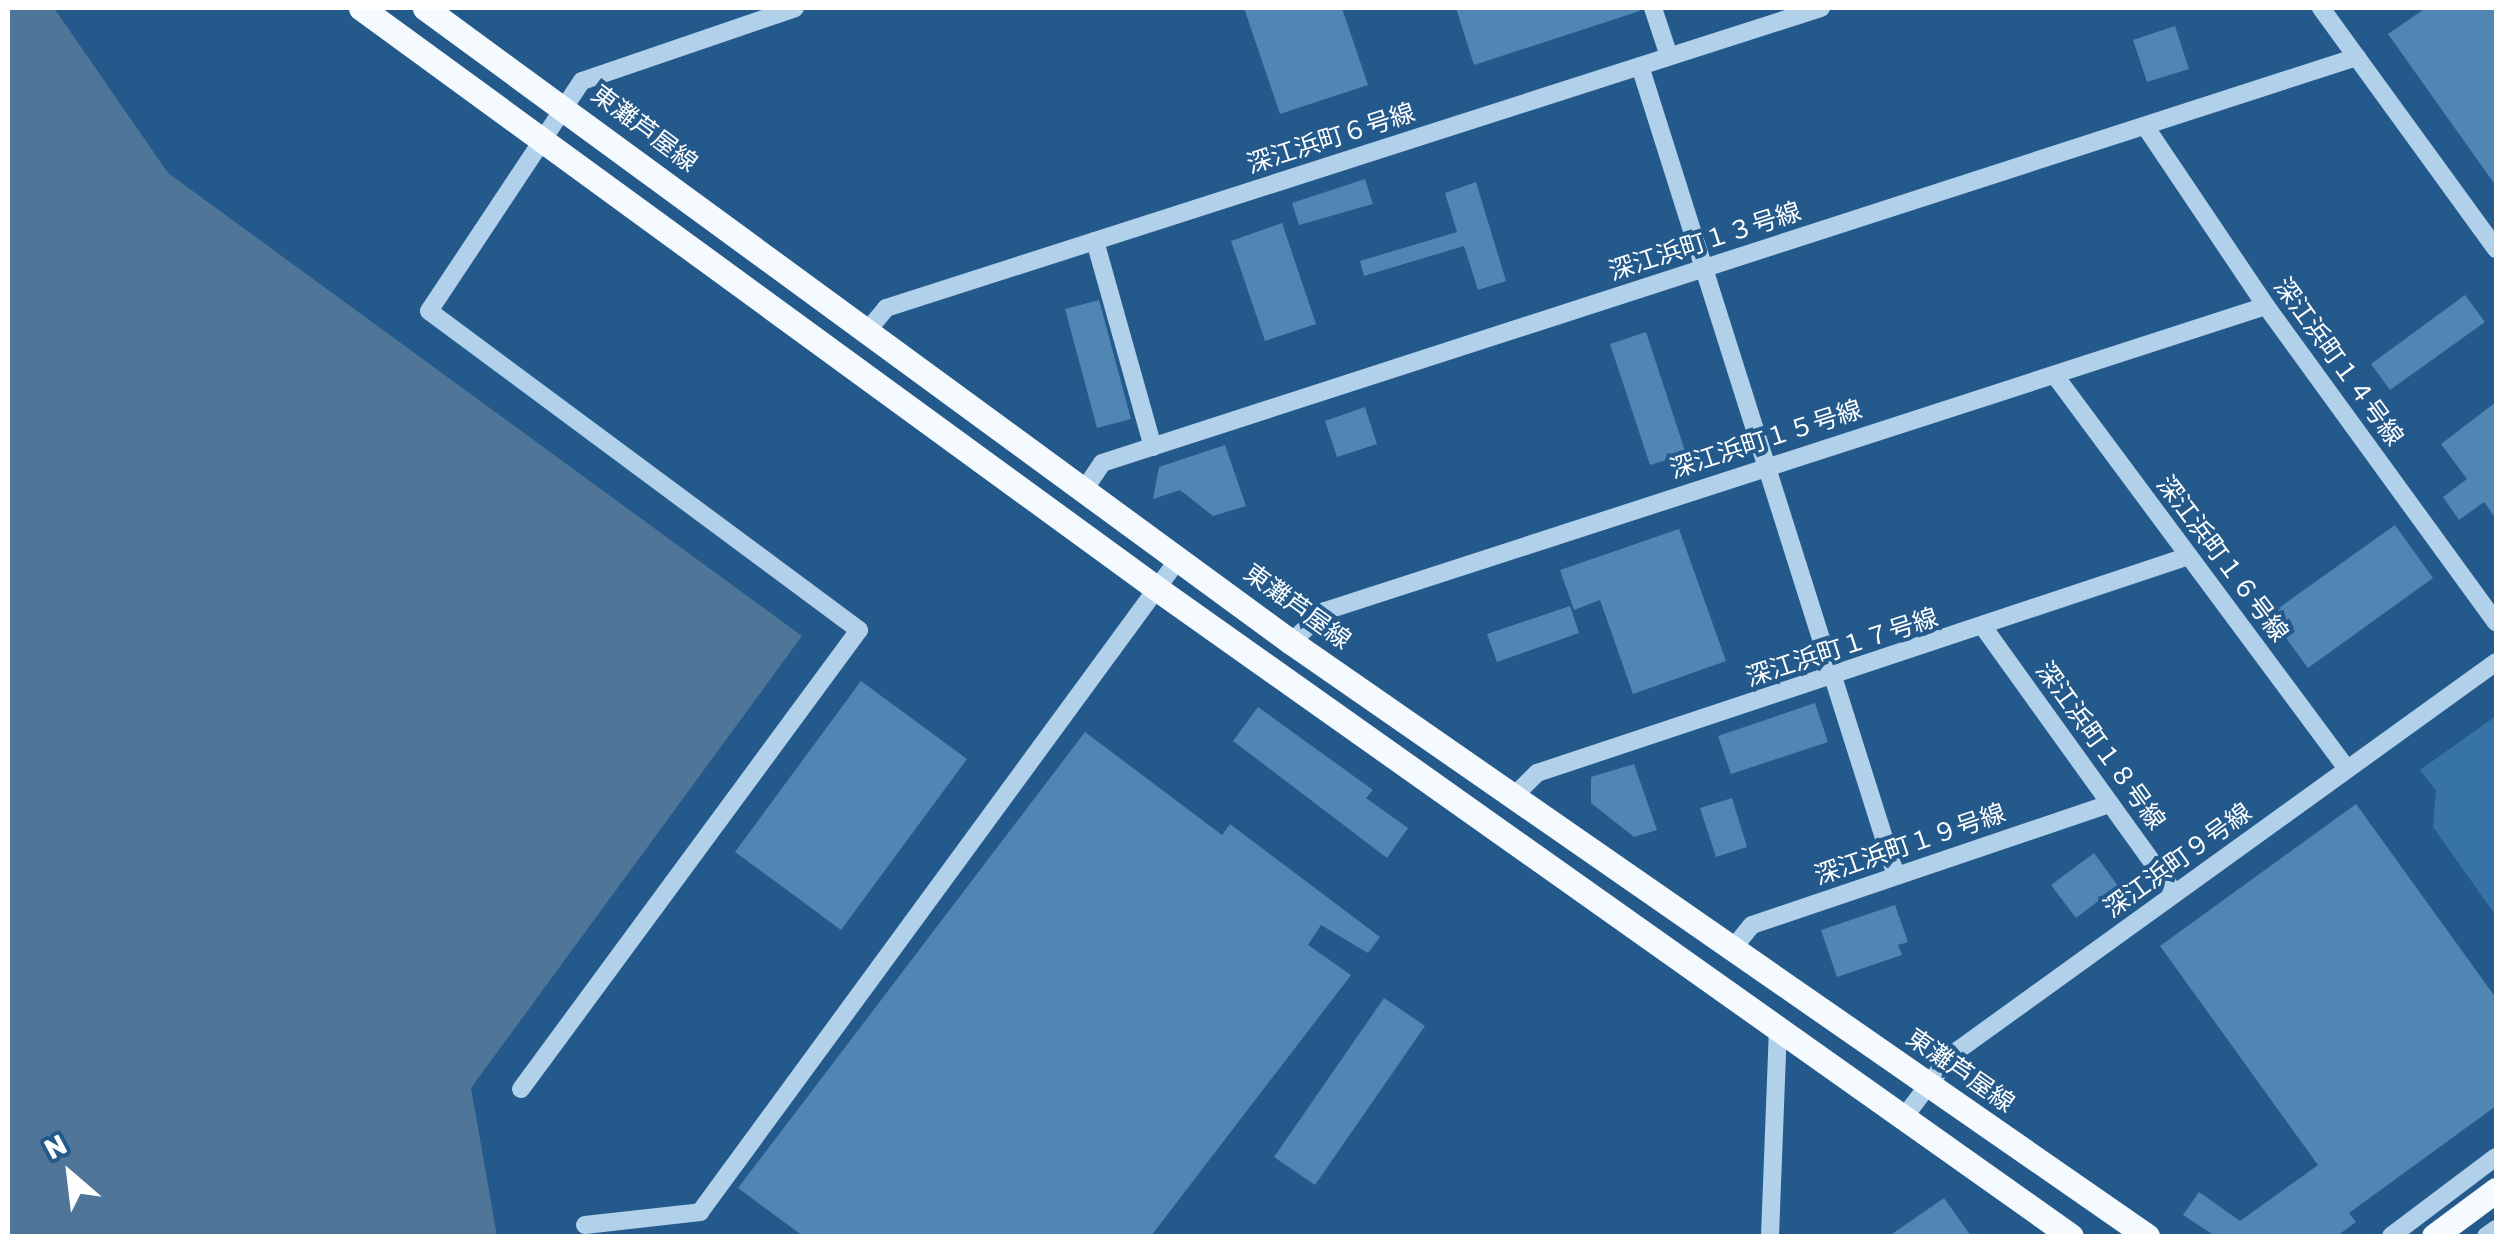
<!DOCTYPE html>
<html>
<head>
<meta charset="utf-8">
<style>
  body { margin:0 }
  #map { position:relative; width:2504px; height:1244px; overflow:hidden; background:#24598b; font-family:Rubik,"Noto Sans JP",sans-serif }
  div>[style] { position:absolute }
  .green>* { inset:0; background:#3873a8 }
  .water>* { inset:0; background:#4f7598 }
  .building>* { inset:0; background:#5085b4 }
  .minor>* { height:18px; margin:-9px; padding:0 9px; transform-origin:9px; border-radius:9px; background:#b1d0ea }
  .major>* { height:25px; margin:-12.5px; padding:0 12.5px; transform-origin:12.5px; border-radius:12.5px; background:#f5fafe }
  span { translate:-50% -50%; white-space:nowrap; text-align:center; line-height:1.15; -webkit-text-stroke:8px #24598b; paint-order:stroke }
  .street-label { font-size:25px; color:#fff }
  .frame { position:absolute; inset:0; border:10px solid #fff; pointer-events:none }
  .north { position:absolute; left:20px; top:1124px; width:100px; height:100px; -webkit-text-stroke:8px #24598b; paint-order:stroke; rotate:332deg; font-size:28px; font-weight:700; line-height:40px; text-align:center; color:#fff }
  .north::after { content:''; display:block; margin:auto; width:35px; height:45px; background:#fff; clip-path:polygon(50% 0,100% 100%,50% 72%,0 100%) }
</style>
</head>
<body>
<div id="map">
  <div class="green">
    <i style="clip-path:polygon(2496px 716px,2496px 916px,2433px 827px,2436px 791px,2420px 770px)"></i>
  </div>
  <div class="water">
    <i style="clip-path:polygon(8px 8px,54px 8px,168px 173px,802px 636px,471px 1088px,497px 1236px,8px 1236px)"></i>
  </div>
  <div class="building">
    <i style="clip-path:polygon(1244px 8px,1342px 8px,1368px 85px,1280px 114px)"></i>
    <i style="clip-path:polygon(1456px 8px,1639px 8px,1640px 11px,1474px 65px)"></i>
    <i style="clip-path:polygon(2426px 8px,2496px 8px,2496px 186px,2388px 34px)"></i>
    <i style="clip-path:polygon(2175px 26px,2189px 69px,2147px 82px,2133px 40px)"></i>
    <i style="clip-path:polygon(1365px 179px,1373px 204px,1299px 225px,1292px 203px)"></i>
    <i style="clip-path:polygon(1476px 182px,1506px 281px,1478px 290px,1464px 246px,1364px 276px,1360px 261px,1457px 232px,1445px 193px)"></i>
    <i style="clip-path:polygon(1282px 223px,1316px 324px,1265px 341px,1231px 241px)"></i>
    <i style="clip-path:polygon(2465px 295px,2485px 322px,2390px 390px,2371px 364px)"></i>
    <i style="clip-path:polygon(1099px 300px,1131px 419px,1097px 428px,1065px 309px)"></i>
    <i style="clip-path:polygon(1646px 332px,1686px 454px,1650px 465px,1610px 344px)"></i>
    <i style="clip-path:polygon(2496px 402px,2496px 519px,2484px 502px,2459px 520px,2443px 497px,2467px 479px,2441px 444px)"></i>
    <i style="clip-path:polygon(1365px 407px,1377px 444px,1337px 457px,1325px 421px)"></i>
    <i style="clip-path:polygon(1225px 445px,1246px 506px,1213px 516px,1180px 490px,1153px 499px,1159px 467px)"></i>
    <i style="clip-path:polygon(2395px 525px,2433px 578px,2308px 668px,2269px 615px)"></i>
    <i style="clip-path:polygon(1679px 529px,1726px 661px,1633px 694px,1600px 600px,1574px 610px,1560px 570px)"></i>
    <i style="clip-path:polygon(1570px 606px,1579px 633px,1497px 662px,1487px 634px)"></i>
    <i style="clip-path:polygon(861px 681px,967px 759px,841px 930px,735px 852px)"></i>
    <i style="clip-path:polygon(1815px 703px,1828px 742px,1731px 774px,1718px 736px)"></i>
    <i style="clip-path:polygon(1258px 707px,1373px 790px,1366px 798px,1408px 828px,1387px 858px,1233px 741px)"></i>
    <i style="clip-path:polygon(1085px 732px,1222px 835px,1230px 824px,1380px 937px,1368px 953px,1321px 925px,1308px 945px,1351px 975px,1151px 1236px,803px 1236px,738px 1188px)"></i>
    <i style="clip-path:polygon(1634px 764px,1657px 830px,1634px 837px,1591px 803px,1591px 777px)"></i>
    <i style="clip-path:polygon(1732px 798px,1747px 847px,1716px 857px,1700px 808px)"></i>
    <i style="clip-path:polygon(2356px 804px,2496px 998px,2496px 1106px,2349px 1213px,2356px 1222px,2337px 1236px,2215px 1236px,2183px 1215px,2199px 1192px,2240px 1221px,2318px 1165px,2160px 946px)"></i>
    <i style="clip-path:polygon(2094px 853px,2118px 886px,2076px 918px,2051px 885px)"></i>
    <i style="clip-path:polygon(1895px 905px,1908px 942px,1898px 945px,1902px 955px,1837px 977px,1821px 930px)"></i>
    <i style="clip-path:polygon(1384px 998px,1425px 1026px,1315px 1185px,1274px 1157px)"></i>
    <i style="clip-path:polygon(1944px 1198px,1971px 1236px,1889px 1236px)"></i>
  </div>
  <div class="minor">
    <i style="left:1653px;top:8px;width:51px;rotate:71.6deg"></i>
    <i style="left:2321px;top:8px;width:298px;rotate:54deg"></i>
    <i style="left:1640px;top:66px;width:849px;rotate:72.46deg"></i>
    <i style="left:2145px;top:126px;width:217px;rotate:56.1deg"></i>
    <i style="left:2266px;top:306px;width:391px;rotate:54deg"></i>
    <i style="left:1095px;top:241px;width:214px;rotate:74.3deg"></i>
    <i style="left:867px;top:331px;width:30px;rotate:-50deg"></i>
    <i style="left:886px;top:308px;width:982px;rotate:-17.79deg"></i>
    <i style="left:2056px;top:377px;width:488px;rotate:53.4deg"></i>
    <i style="left:1082px;top:493px;width:36px;rotate:-56deg"></i>
    <i style="left:1102px;top:463px;width:1319px;rotate:-17.93deg"></i>
    <i style="left:1984px;top:628px;width:327px;rotate:54.3deg"></i>
    <i style="left:1291px;top:642px;width:46px;rotate:-42.4deg"></i>
    <i style="left:1325px;top:611px;width:989px;rotate:-17.96deg"></i>
    <i style="left:1516px;top:794px;width:30px;rotate:-45deg"></i>
    <i style="left:1537px;top:773px;width:687px;rotate:-18.41deg"></i>
    <i style="left:1734px;top:947px;width:28px;rotate:-51deg"></i>
    <i style="left:1752px;top:925px;width:378px;rotate:-18.7deg"></i>
    <i style="left:521px;top:1089px;width:570px;rotate:-53.63deg"></i>
    <i style="left:859px;top:630px;width:535px;rotate:-143.43deg"></i>
    <i style="left:429px;top:311px;width:276px;rotate:-56.4deg"></i>
    <i style="left:582px;top:81px;width:225px;rotate:-18.9deg"></i>
    <i style="left:1905px;top:1116px;width:75px;rotate:-53.1deg"></i>
    <i style="left:1950px;top:1056px;width:673px;rotate:-35.81deg"></i>
    <i style="left:585px;top:1225px;width:116px;rotate:-6.4deg"></i>
    <i style="left:700px;top:1212px;width:812px;rotate:-53.77deg"></i>
    <i style="left:1770px;top:1236px;width:211px;rotate:-87.8deg"></i>
    <i style="left:2391px;top:1236px;width:131px;rotate:-37deg"></i>
    <i style="left:2486px;top:1236px;width:12px;rotate:-35deg"></i>
  </div>
  <div class="major">
    <i style="left:361px;top:8px;width:984px;rotate:36.11deg"></i>
    <i style="left:1156px;top:588px;width:1121px;rotate:35.31deg"></i>
    <i style="left:425px;top:8px;width:1073px;rotate:36.21deg"></i>
    <i style="left:1291px;top:642px;width:1042px;rotate:34.76deg"></i>
    <i style="left:2434px;top:1236px;width:77px;rotate:-36.6deg"></i>
  </div>
  <div class="street-label">
    <span style="left:644px;top:129px;rotate:37deg">東灘芦屋線</span>
    <span style="left:1331px;top:139px;rotate:-18deg">深江浜町６号線</span>
    <span style="left:1705px;top:242px;rotate:-18deg">深江浜町１３号線</span>
    <span style="left:2338px;top:362px;rotate:54deg">深江浜町１４号線</span>
    <span style="left:1766px;top:440px;rotate:-18deg">深江浜町１５号線</span>
    <span style="left:2222px;top:559px;rotate:53deg">深江浜町１６号線</span>
    <span style="left:1297px;top:607px;rotate:36deg">東灘芦屋線</span>
    <span style="left:1842px;top:648px;rotate:-18deg">深江浜町１７号線</span>
    <span style="left:2100px;top:746px;rotate:54deg">深江浜町１８号線</span>
    <span style="left:1910px;top:845px;rotate:-19deg">深江浜町１９号線</span>
    <span style="left:2178px;top:861px;rotate:-36deg">深江浜町９号線</span>
    <span style="left:1960px;top:1071px;rotate:35deg">東灘芦屋線</span>
  </div>
  <div class="frame"></div>
  <div class="north">N</div>
</div>
</body>
</html>
